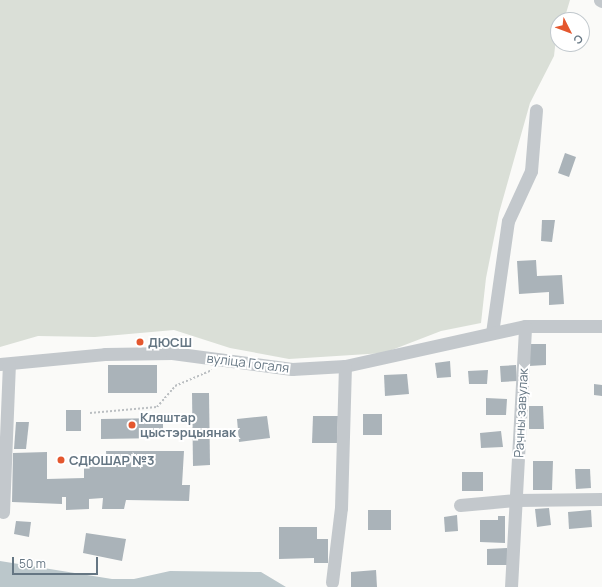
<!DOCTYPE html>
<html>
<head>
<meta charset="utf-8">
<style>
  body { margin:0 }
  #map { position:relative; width:602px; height:587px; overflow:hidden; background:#fafaf8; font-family:Manrope,sans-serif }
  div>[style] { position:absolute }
  .green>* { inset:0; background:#dadfd7 }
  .water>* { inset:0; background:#bbc7cb }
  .building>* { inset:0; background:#aab3b9 }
  .path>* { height:2px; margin-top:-1px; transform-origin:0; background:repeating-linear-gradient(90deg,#bbbfc2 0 2px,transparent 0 4px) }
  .minor>* { height:13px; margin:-6.5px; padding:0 6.5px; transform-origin:6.5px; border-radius:6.5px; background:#c3c8cc }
  .dots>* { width:11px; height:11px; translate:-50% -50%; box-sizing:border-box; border:2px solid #fff; border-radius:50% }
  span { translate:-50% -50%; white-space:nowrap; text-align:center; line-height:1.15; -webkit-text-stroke:4px #fff; paint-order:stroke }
  .poi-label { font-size:13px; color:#657683; font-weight:700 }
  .left { translate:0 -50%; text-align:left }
  .street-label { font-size:13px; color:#657683 }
  .north { position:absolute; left:550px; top:12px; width:40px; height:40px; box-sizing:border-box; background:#fff; border:1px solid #c1c8cd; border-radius:50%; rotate:132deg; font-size:11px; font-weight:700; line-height:16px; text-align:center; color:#657683 }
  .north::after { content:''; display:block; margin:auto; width:14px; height:18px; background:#e4572e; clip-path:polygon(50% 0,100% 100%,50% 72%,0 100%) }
  .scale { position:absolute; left:12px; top:557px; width:86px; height:18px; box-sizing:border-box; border:2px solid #657683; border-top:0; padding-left:5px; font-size:12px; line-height:14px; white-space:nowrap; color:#657683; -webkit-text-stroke:3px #fff; paint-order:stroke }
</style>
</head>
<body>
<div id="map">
  <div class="green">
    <i style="clip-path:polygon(0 0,570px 0,564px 20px,558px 20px,554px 56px,530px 103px,499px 213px,486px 278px,481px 323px,441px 331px,384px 353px,289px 359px,230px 348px,174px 330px,95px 337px,38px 336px,0 347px)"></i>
  </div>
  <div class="water">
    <i style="clip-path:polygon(0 561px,112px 579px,134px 579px,170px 571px,261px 572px,286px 587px,0 587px)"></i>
  </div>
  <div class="building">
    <i style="clip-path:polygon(565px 153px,576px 157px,569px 177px,558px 173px)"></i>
    <i style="clip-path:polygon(542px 220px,555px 220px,552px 242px,541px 241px)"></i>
    <i style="clip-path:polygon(536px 260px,537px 276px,562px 275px,564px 304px,549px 305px,549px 292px,519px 294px,517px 261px)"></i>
    <i style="clip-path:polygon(529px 344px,546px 344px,546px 365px,529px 366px)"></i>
    <i style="clip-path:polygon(450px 361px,451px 377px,437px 378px,435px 363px)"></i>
    <i style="clip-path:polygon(108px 365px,157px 365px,157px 393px,108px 393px)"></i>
    <i style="clip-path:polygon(516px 365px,517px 381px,501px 382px,500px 366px)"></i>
    <i style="clip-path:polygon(488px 370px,487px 384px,469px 384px,468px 371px)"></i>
    <i style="clip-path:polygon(407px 374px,409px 394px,385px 396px,384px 375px)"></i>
    <i style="clip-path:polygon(594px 384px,602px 385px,602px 396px,594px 395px)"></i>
    <i style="clip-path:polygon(192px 393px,209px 393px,210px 465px,193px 466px)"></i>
    <i style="clip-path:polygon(486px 398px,507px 399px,506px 415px,486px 415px)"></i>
    <i style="clip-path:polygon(529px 406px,543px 406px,544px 429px,529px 429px)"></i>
    <i style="clip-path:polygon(66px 410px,81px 410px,81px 431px,66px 431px)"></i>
    <i style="clip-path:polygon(363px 414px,382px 414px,382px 435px,363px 435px)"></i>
    <i style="clip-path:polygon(267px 416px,270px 438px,239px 442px,237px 419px)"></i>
    <i style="clip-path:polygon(313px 416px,338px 416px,337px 443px,312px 443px)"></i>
    <i style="clip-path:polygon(163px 418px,163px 438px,101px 439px,101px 419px)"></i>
    <i style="clip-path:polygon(16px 422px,29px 422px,26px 449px,14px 449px)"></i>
    <i style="clip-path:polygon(501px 431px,503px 447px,481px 448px,480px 433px)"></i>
    <i style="clip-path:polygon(106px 451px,184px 451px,182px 485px,190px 485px,189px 501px,126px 500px,124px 509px,102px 509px,103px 498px,89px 499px,89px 509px,66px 510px,66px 497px,62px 497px,62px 504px,12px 502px,13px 453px,47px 452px,47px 479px,84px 478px,84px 466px,107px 467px)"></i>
    <i style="clip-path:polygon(533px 461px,553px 461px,552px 490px,533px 490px)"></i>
    <i style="clip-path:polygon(575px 469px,590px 469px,591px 488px,576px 489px)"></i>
    <i style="clip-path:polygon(462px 472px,483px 472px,483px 491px,462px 491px)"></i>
    <i style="clip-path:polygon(549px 508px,551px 525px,537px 527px,535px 509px)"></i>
    <i style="clip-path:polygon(368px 510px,391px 510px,391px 530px,368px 530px)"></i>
    <i style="clip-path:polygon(591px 510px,592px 527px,569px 529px,568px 512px)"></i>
    <i style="clip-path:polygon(457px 515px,458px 531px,445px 532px,444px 517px)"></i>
    <i style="clip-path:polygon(498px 516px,505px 516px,505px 543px,480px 542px,480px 520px,498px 520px)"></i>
    <i style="clip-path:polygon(16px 521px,31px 522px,29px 537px,14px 534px)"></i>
    <i style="clip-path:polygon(279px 527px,317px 527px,317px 539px,328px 539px,328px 563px,314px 563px,314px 558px,279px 559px)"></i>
    <i style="clip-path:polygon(86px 533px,126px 539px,122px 561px,83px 553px)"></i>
    <i style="clip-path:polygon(507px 548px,507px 565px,487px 565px,487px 549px)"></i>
    <i style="clip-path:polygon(376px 570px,377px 587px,351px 587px,351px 572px)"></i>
  </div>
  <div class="path">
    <i style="left:90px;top:413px;width:67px;rotate:-5.1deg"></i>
    <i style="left:157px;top:407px;width:28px;rotate:-49deg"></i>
    <i style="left:175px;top:386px;width:40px;rotate:-23.4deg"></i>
  </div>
  <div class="minor">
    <i style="left:600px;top:0;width:2px;rotate:27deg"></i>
    <i style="left:492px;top:333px;width:113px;rotate:-81.9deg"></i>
    <i style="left:508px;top:221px;width:55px;rotate:-65.3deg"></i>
    <i style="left:531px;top:171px;width:61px;rotate:-85.3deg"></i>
    <i style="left:0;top:364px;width:105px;rotate:-5.4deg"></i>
    <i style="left:105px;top:354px;width:67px;rotate:-0.9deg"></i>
    <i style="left:172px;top:353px;width:121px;rotate:7.6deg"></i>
    <i style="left:292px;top:369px;width:53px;rotate:-3.2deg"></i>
    <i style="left:345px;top:366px;width:184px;rotate:-12.5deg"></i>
    <i style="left:525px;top:326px;width:77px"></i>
    <i style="left:460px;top:505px;width:56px;rotate:-5.1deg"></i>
    <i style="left:516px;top:500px;width:86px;rotate:-0.7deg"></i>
    <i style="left:3px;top:512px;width:148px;rotate:-87.7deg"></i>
    <i style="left:332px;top:582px;width:75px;rotate:-83.1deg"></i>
    <i style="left:341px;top:508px;width:142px;rotate:-88.4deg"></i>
    <i style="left:511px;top:587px;width:261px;rotate:-86.9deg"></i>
  </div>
  <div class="dots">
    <i style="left:140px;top:342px;background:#e4572e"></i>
    <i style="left:132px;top:425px;background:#e4572e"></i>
    <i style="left:61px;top:460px;background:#e4572e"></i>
  </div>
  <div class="poi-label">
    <span class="left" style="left:148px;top:342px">ДЮСШ</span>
    <span class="left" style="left:140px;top:425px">Кляштар<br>цыстэрцыянак</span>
    <span class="left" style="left:69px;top:460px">СДЮШАР №3</span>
  </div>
  <div class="street-label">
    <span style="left:248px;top:363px;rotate:7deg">вуліца Гогаля</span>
    <span style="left:521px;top:413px;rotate:-87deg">Рачны завулак</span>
  </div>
  <div class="north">С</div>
  <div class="scale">50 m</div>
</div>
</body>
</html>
